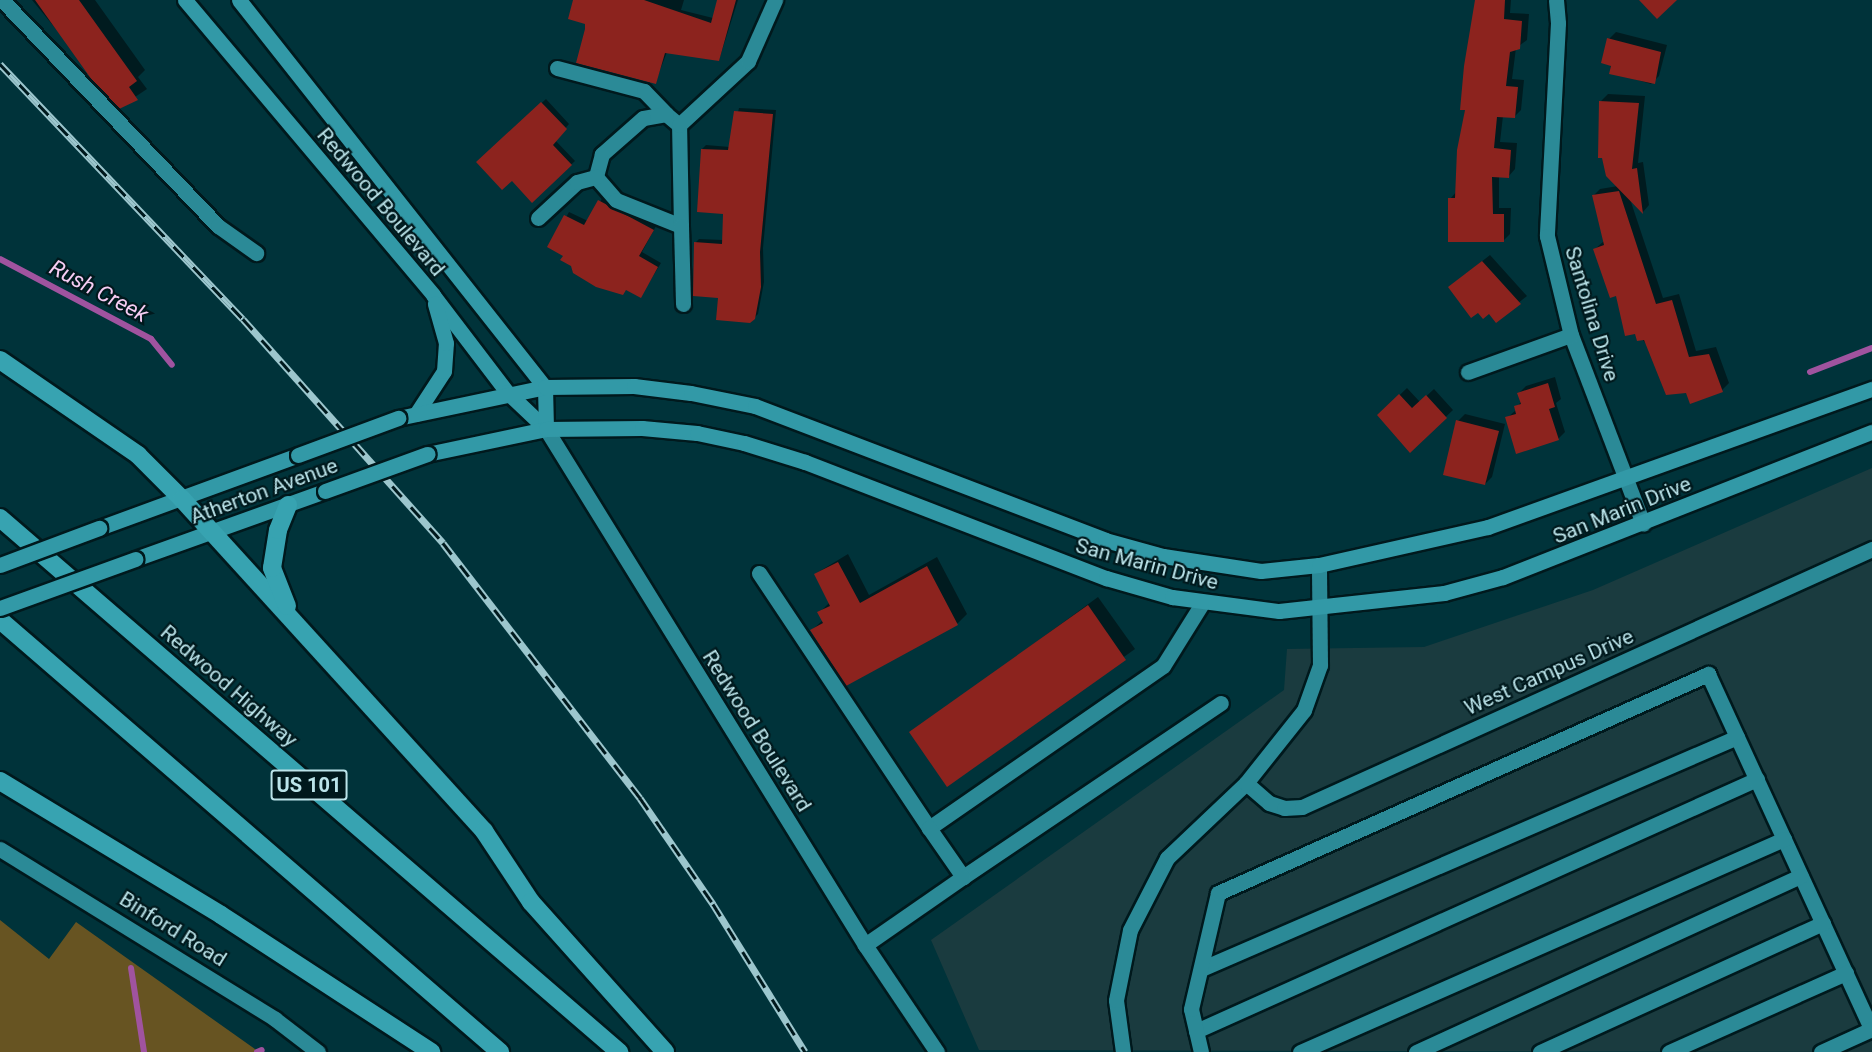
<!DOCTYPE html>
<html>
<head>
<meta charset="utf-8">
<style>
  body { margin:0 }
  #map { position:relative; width:1872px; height:1052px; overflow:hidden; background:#00333a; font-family:Roboto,sans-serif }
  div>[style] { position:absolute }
  .built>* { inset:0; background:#1a3b3f }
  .green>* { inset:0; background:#675422 }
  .shadow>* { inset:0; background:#0007 }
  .stream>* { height:6px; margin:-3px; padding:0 3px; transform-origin:3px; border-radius:3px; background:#a0539f }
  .building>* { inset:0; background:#8c231e }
  .roads { filter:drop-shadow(2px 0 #00191d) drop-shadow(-2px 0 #00191d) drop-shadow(0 2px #00191d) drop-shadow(0 -2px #00191d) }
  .minor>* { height:15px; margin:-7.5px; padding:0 7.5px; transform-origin:7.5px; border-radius:7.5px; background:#2b8a97 }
  .major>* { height:15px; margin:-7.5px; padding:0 7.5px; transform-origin:7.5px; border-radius:7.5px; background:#3299a7 }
  .highway>* { height:18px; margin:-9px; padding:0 9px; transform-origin:9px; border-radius:9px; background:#37a3b1 }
  .rail>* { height:7px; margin-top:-3.5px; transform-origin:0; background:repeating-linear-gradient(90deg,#00191d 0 14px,#9cc6cd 0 28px); box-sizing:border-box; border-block:2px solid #9cc6cd }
  .bridges { filter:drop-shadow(2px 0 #00191d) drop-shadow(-2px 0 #00191d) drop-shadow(0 2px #00191d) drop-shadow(0 -2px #00191d) }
  .major-bridge>* { height:15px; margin:-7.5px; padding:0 7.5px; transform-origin:7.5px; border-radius:7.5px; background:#3299a7 }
  span { translate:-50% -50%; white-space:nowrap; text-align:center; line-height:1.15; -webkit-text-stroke:4.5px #00191d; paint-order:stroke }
  .shield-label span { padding:2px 4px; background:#00191d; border:2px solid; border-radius:4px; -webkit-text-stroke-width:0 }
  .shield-label { font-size:20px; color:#bbe4ea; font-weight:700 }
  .street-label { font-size:21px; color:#bbe4ea }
  .water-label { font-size:22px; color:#f6cdf4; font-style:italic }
</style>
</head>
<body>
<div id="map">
  <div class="built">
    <i style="clip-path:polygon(1872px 468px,1872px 1052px,979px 1050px,931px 940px,1284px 690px,1287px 649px,1424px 647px,1593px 590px)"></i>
  </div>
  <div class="green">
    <i style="clip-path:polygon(0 920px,49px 959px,76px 922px,259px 1052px,0 1052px)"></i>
  </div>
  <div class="shadow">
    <i style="clip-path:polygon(32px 0,95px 0,145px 70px,138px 77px,147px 89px,120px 107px)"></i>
    <i style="clip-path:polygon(575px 0,684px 0,681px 10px,713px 18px,719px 0,738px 0,719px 60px,667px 52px,655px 83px,587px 23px)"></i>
    <i style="clip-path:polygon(1476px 0,1511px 0,1510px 13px,1529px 14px,1527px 40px,1516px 48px,1512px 79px,1524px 80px,1521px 110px,1514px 117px,1503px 116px,1500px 142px,1517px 143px,1515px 169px,1508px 177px,1499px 176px,1499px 208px,1511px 208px,1510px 234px,1503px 241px,1450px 199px,1457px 191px)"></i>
    <i style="clip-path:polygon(1616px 32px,1667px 45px,1659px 76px,1651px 84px,1611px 72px,1609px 39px)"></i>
    <i style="clip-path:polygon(1608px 94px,1645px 96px,1638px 163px,1643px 162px,1649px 205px,1643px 212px,1630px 199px,1663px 298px,1679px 294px,1696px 351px,1716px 347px,1729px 383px,1722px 390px,1687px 392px,1636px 332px,1595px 249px,1604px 241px,1593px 196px,1600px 189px,1618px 186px,1601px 101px)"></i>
    <i style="clip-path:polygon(546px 99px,569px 124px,555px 140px,575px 161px,532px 201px,512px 179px,478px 162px)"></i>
    <i style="clip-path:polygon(739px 108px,776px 110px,763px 248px,764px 282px,758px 314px,750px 322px,720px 297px,696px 242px,699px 239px,723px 240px,725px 212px,702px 149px,706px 145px,730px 147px)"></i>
    <i style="clip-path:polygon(603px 197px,656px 226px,642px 252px,661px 263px,641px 296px,572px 265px,565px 255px,549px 246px,569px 212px,588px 221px)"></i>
    <i style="clip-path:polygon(1490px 255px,1527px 296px,1496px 321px,1489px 312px,1478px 311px,1457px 281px)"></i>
    <i style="clip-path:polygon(1555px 377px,1561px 399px,1556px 403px,1565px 432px,1558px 439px,1507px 418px,1516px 410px,1521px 401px,1519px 393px,1526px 386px)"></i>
    <i style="clip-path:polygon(1407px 388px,1420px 402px,1434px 389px,1453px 410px,1410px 451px,1379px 415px)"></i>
    <i style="clip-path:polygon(1465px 414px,1505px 424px,1492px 477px,1485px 484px,1458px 421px)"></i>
    <i style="clip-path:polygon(848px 554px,869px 595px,937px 557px,967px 614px,958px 623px,846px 684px,812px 630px,823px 620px,819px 613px,830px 602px,815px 574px)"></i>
    <i style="clip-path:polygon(1098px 597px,1135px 649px,947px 784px,911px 733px)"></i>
  </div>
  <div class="stream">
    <i style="left:0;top:259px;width:171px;rotate:27.9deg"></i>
    <i style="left:151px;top:339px;width:33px;rotate:51deg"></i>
    <i style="left:1810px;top:372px;width:66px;rotate:-21.2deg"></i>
    <i style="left:131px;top:968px;width:85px;rotate:81.2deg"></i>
    <i style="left:257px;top:1052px;width:5px;rotate:-22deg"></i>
  </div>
  <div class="building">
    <i style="clip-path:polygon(35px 0,79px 0,137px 81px,129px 87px,138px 100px,119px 109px,92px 80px)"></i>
    <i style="clip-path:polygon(573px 0,644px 0,711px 23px,717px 0,736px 0,719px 61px,665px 53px,656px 84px,576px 63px,585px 29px,585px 24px,568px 19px)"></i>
    <i style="clip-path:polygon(1475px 0,1505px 0,1504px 19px,1522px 21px,1520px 49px,1510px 52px,1506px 86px,1518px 87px,1515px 118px,1497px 117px,1494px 148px,1511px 150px,1509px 178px,1492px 177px,1493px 214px,1504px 214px,1504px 242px,1448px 242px,1448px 198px,1455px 198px,1457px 150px,1465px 110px,1460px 110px,1464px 66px)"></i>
    <i style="clip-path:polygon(1639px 0,1677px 0,1657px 19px)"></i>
    <i style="clip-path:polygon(1607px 38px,1661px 52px,1655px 84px,1609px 74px,1611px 66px,1601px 63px)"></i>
    <i style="clip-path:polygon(1599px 101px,1639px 103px,1632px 169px,1637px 168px,1643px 214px,1606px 176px,1602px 158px,1598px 158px)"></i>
    <i style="clip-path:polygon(541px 102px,567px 129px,553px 145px,572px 165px,532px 203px,512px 181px,502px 190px,476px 162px)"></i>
    <i style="clip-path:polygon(734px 111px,773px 114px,760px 252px,761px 287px,755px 319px,750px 323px,716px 320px,718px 298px,693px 296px,694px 242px,722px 244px,723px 214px,697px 212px,701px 149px,728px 150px)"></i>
    <i style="clip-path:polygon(1619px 191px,1656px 304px,1672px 300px,1689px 357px,1709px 354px,1723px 392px,1690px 404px,1686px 393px,1666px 395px,1644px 340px,1637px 341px,1635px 334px,1625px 336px,1616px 296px,1610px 298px,1593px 249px,1604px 245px,1592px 195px)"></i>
    <i style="clip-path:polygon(598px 200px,654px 230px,639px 256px,658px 267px,641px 298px,626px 290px,623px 295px,596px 287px,573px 273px,571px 266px,560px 260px,563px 256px,547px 247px,564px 215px,584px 225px)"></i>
    <i style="clip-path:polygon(1482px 261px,1521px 304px,1496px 323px,1489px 314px,1483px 319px,1478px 313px,1471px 318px,1448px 287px)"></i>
    <i style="clip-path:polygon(1548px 383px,1555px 407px,1549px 409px,1559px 440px,1516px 454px,1505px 417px,1516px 414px,1514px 406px,1521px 404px,1517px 393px)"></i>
    <i style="clip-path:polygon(1399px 394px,1412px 408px,1426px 395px,1447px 418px,1410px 453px,1377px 415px)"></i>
    <i style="clip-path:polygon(1456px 420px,1499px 431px,1485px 485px,1443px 475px)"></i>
    <i style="clip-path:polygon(838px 562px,860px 603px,927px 566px,958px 625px,846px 686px,810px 630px,823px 623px,817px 612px,830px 606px,814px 574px)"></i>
    <i style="clip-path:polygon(1088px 605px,1126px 660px,947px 787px,909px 732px)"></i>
  </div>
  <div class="roads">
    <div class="minor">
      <i style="left:2px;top:0;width:313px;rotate:46.3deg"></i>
      <i style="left:218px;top:226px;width:47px;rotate:35.4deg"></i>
      <i style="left:1556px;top:0;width:23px;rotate:85deg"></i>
      <i style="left:1558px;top:23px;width:213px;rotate:93deg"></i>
      <i style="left:1547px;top:236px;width:102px;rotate:76.4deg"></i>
      <i style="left:1571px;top:335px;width:202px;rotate:69.1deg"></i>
      <i style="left:557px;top:68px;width:90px;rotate:14.8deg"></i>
      <i style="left:644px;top:91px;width:32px;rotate:46deg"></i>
      <i style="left:679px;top:125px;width:17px;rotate:-140deg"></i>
      <i style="left:666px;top:114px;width:23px;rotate:170deg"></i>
      <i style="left:643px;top:118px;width:55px;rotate:138.7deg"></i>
      <i style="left:602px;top:154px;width:24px;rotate:105deg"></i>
      <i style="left:596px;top:177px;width:30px;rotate:49deg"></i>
      <i style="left:616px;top:200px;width:70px;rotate:21.8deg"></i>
      <i style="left:681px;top:226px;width:101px;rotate:-91.1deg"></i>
      <i style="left:679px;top:125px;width:94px;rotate:-42.8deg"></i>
      <i style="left:748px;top:61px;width:67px;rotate:-66.1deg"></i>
      <i style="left:538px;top:218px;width:53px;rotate:-42.7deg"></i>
      <i style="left:577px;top:182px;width:20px;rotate:-15deg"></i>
      <i style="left:681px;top:226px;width:78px;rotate:88.5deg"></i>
      <i style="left:1468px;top:372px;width:109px;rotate:-19.8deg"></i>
      <i style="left:546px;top:429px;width:607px;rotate:58.27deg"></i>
      <i style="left:865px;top:945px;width:129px;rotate:56.1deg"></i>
      <i style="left:759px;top:573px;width:306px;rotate:56.3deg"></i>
      <i style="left:1203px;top:602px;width:75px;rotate:122deg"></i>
      <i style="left:1163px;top:666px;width:285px;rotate:145.3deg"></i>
      <i style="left:929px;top:828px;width:60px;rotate:55.2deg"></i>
      <i style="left:963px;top:877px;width:311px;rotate:-34deg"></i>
      <i style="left:1246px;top:783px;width:30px;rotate:41deg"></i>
      <i style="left:1269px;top:803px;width:16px;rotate:18deg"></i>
      <i style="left:1284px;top:808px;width:18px;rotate:-3deg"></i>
      <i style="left:1302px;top:807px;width:626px;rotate:-24.35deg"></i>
      <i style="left:0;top:849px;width:323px;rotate:31.7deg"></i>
      <i style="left:275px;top:1019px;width:54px;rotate:37.5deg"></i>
      <i style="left:865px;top:945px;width:119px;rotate:-34.8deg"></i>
      <i style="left:1201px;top:969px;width:584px;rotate:-23.4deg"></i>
      <i style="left:1196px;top:1031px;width:615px;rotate:-24.19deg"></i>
      <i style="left:1123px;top:1052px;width:52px;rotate:-97.7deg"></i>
      <i style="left:1116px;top:1000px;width:71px;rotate:-78.7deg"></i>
      <i style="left:1130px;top:930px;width:81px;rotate:-62.8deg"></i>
      <i style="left:1167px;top:858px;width:109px;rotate:-43.5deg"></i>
      <i style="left:1246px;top:783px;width:93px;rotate:-51.5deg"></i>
      <i style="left:1304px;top:710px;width:48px;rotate:-70.4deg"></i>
      <i style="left:1320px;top:665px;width:100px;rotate:-90.6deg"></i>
      <i style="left:1201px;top:1052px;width:44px;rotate:-103.1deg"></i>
      <i style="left:1191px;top:1009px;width:119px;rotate:-76.9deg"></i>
      <i style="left:1218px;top:893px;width:537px;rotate:-24.08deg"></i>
      <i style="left:1708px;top:674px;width:392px;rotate:65.3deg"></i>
      <i style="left:1300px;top:1052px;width:529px;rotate:-23.75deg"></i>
      <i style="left:1416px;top:1052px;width:423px;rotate:-24.6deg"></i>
      <i style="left:1540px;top:1052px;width:311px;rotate:-24.5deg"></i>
      <i style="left:1669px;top:1052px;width:194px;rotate:-24.1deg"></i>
      <i style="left:1821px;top:1052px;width:56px;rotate:-24.3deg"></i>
    </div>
    <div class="major">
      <i style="left:185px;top:0;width:385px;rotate:49.9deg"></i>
      <i style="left:433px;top:295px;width:122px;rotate:52.7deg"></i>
      <i style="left:507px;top:392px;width:54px;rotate:43.5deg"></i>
      <i style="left:239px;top:0;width:493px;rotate:51.7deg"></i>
      <i style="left:545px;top:387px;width:42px;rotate:88.6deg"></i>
      <i style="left:416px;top:414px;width:51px;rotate:-56.9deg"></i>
      <i style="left:444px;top:371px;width:28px;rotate:-86deg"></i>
      <i style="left:446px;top:343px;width:41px;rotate:-105.8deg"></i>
      <i style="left:398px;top:418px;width:150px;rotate:-11.9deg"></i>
      <i style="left:545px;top:387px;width:89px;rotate:-0.6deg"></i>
      <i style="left:634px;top:386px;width:57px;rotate:7deg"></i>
      <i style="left:691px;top:393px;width:65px;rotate:11.5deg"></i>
      <i style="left:755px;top:406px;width:375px;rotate:20.9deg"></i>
      <i style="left:1105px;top:540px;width:60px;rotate:15.4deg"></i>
      <i style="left:1163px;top:556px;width:99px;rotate:8.7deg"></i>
      <i style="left:1261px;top:571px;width:58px;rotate:-5.9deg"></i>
      <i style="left:1319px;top:565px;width:173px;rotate:-12.7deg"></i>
      <i style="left:1488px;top:527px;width:408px;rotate:-19.8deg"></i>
      <i style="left:427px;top:454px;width:122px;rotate:-11.9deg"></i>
      <i style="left:546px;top:429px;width:96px;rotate:-0.6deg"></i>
      <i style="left:642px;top:428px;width:55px;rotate:5.2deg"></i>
      <i style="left:697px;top:433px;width:48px;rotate:12deg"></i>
      <i style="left:744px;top:443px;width:64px;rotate:17.3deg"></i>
      <i style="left:805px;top:462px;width:323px;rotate:21.1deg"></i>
      <i style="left:1106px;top:578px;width:69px;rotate:16.1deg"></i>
      <i style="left:1172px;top:597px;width:108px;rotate:7.5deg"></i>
      <i style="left:1279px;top:611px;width:166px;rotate:-6.2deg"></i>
      <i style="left:1444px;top:593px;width:61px;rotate:-15.2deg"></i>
      <i style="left:1503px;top:577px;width:396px;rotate:-21.5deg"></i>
      <i style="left:99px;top:528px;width:212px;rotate:-20.1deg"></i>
      <i style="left:135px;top:559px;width:202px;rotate:-19.7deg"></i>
    </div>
    <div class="highway">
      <i style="left:0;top:360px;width:168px;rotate:34.5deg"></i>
      <i style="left:138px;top:455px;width:62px;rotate:45deg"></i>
      <i style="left:182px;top:499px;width:449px;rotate:47.7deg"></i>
      <i style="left:484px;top:831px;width:85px;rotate:56.5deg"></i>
      <i style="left:531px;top:902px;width:201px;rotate:48.2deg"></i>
      <i style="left:0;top:518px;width:818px;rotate:40.78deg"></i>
      <i style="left:287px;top:606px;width:41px;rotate:-111.5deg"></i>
      <i style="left:272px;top:568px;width:38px;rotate:-81deg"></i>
      <i style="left:278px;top:530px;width:27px;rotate:-68deg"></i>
      <i style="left:0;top:620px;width:661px;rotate:40.83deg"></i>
      <i style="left:0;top:781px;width:258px;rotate:31.2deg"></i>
      <i style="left:221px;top:915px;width:251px;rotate:33.1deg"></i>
    </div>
  </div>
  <div class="rail">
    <i style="left:0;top:64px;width:352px;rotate:46.4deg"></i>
    <i style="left:243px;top:319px;width:300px;rotate:48.2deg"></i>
    <i style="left:443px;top:543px;width:322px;rotate:52.3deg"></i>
    <i style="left:640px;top:798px;width:129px;rotate:55.4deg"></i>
    <i style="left:713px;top:904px;width:174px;rotate:58.1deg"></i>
  </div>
  <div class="bridges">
    <div class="major-bridge">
      <i style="left:298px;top:455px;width:107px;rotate:-20.3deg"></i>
      <i style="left:325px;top:491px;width:109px;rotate:-19.9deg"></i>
      <i style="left:0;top:565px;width:106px;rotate:-20.5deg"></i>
      <i style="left:0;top:608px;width:144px;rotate:-19.9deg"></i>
    </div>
  </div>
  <div class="shield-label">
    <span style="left:309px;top:785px">US 101</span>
  </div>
  <div class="street-label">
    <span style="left:381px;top:202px;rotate:50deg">Redwood Boulevard</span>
    <span style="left:1592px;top:314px;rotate:73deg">Santolina Drive</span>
    <span style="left:264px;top:491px;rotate:-20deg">Atherton Avenue</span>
    <span style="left:1622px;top:510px;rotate:-22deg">San Marin Drive</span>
    <span style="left:1147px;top:564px;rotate:15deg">San Marin Drive</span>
    <span style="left:1549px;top:672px;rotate:-24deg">West Campus Drive</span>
    <span style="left:229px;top:686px;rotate:41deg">Redwood Highway</span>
    <span style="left:757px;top:731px;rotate:58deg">Redwood Boulevard</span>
    <span style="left:173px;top:929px;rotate:32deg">Binford Road</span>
  </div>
  <div class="water-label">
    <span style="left:99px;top:291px;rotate:28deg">Rush Creek</span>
  </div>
</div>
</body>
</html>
